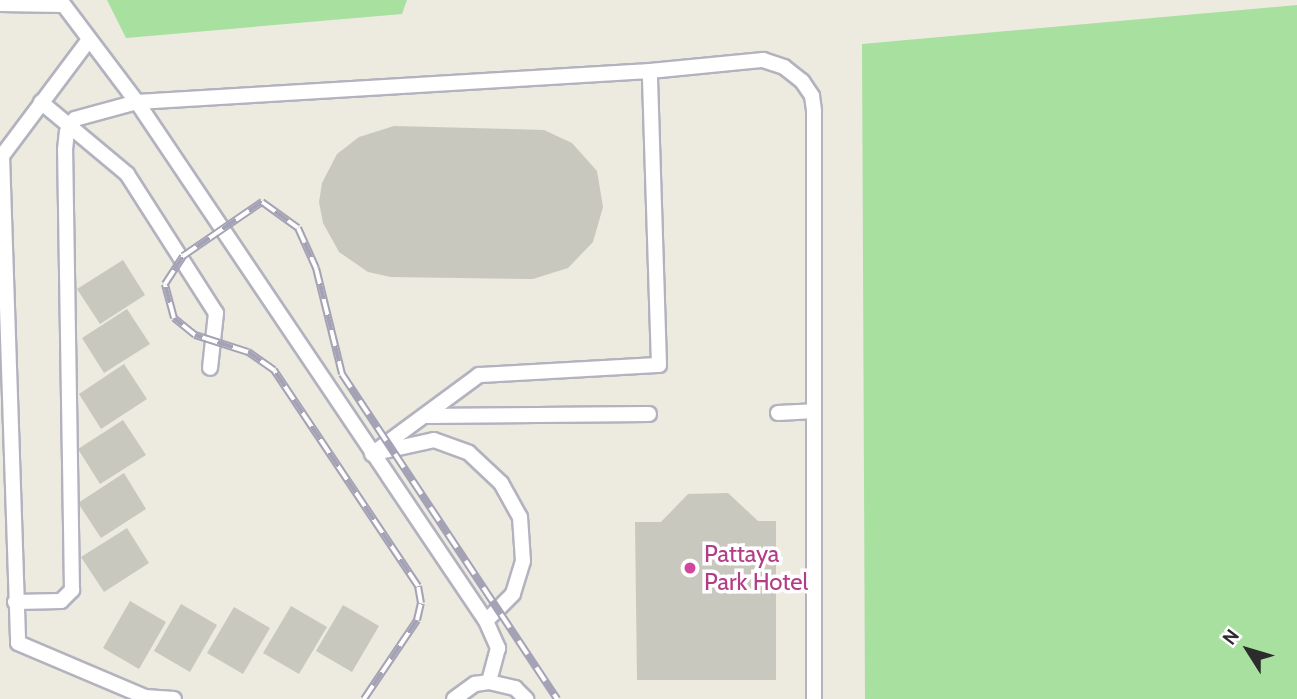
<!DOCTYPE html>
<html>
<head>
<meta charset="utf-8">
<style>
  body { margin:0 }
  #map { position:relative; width:1297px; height:699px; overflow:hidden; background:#edeae0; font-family:Cabin,sans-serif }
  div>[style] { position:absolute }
  .green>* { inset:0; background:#a8e0a0 }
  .building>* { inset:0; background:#c9c8be }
  .roads { filter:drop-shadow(2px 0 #b3b3bf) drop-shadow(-2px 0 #b3b3bf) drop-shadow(0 2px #b3b3bf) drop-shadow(0 -2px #b3b3bf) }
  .service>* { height:14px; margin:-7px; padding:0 7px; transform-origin:7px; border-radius:7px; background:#fff }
  .rail>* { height:8px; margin-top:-4px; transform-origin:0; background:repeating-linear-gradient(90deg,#fff 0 16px,#a4a2b5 0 32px); box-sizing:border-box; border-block:2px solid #a4a2b5 }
  .dots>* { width:19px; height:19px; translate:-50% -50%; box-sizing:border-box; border:4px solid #fff; border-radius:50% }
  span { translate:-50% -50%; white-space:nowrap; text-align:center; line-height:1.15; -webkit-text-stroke:7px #fff; paint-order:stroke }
  .hotel-label { font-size:24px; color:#b23c85 }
  .left { translate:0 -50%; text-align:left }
  .north { position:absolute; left:1213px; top:615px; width:70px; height:70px; -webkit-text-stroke:5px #fff; paint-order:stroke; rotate:307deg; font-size:19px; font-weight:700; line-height:28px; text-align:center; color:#2c2c2c }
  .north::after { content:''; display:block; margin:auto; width:24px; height:32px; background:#2c2c2c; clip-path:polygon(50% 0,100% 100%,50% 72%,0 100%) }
</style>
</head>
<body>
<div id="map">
  <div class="green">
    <i style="clip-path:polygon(107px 0,407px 0,402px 14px,126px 38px)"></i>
    <i style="clip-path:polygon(1297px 5px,1297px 699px,865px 699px,862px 44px)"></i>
  </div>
  <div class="building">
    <i style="clip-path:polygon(394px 126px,544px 130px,572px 143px,597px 171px,603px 207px,593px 242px,568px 268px,533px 279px,391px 277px,368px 272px,339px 252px,323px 223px,319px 202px,322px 183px,337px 154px,359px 137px)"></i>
    <i style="clip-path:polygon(123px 260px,145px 295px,100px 324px,77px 289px)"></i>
    <i style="clip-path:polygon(127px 309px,150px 344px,104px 373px,82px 338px)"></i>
    <i style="clip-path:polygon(124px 364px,147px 399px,101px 429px,79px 394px)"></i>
    <i style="clip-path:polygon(123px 420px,146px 455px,100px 484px,78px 449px)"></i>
    <i style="clip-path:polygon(124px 473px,146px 509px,101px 538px,78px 503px)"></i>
    <i style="clip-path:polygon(728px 493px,758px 521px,776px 521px,776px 680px,637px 680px,635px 522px,661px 522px,688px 494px)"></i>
    <i style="clip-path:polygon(127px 528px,149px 563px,104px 592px,81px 557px)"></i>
    <i style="clip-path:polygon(130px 601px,166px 622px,139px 669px,103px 648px)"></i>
    <i style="clip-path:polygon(181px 604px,217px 625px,190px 672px,154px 651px)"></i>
    <i style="clip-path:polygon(343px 605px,379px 626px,352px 672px,316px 651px)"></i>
    <i style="clip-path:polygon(291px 606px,327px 627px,299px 674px,263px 653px)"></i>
    <i style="clip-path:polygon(234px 607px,270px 628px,243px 674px,207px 653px)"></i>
  </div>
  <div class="roads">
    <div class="service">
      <i style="left:60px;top:0;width:128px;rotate:53deg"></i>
      <i style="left:137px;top:102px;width:625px;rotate:56.08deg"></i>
      <i style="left:486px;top:621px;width:30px;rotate:66deg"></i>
      <i style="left:498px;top:648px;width:35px;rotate:105deg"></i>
      <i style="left:0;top:4px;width:63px;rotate:0.9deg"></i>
      <i style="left:88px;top:41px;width:144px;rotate:126.8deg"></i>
      <i style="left:2px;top:156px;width:487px;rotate:88.1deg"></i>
      <i style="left:18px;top:643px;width:138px;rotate:23deg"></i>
      <i style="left:145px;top:697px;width:29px;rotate:4deg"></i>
      <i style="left:41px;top:102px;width:112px;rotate:39.9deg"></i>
      <i style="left:127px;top:174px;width:165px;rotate:57.4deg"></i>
      <i style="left:216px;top:313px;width:55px;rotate:96.2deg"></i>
      <i style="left:778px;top:413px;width:36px;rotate:-3deg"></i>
      <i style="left:425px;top:416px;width:224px;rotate:-0.5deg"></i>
      <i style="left:380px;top:452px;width:55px;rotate:-12.5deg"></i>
      <i style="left:434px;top:440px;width:37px;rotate:20deg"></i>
      <i style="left:469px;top:453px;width:44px;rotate:43.2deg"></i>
      <i style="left:501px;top:483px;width:39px;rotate:61deg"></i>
      <i style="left:520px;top:517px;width:44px;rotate:86.1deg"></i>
      <i style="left:523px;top:561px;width:34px;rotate:107deg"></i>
      <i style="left:513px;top:594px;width:38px;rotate:135deg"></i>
      <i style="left:372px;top:454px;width:133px;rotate:-36.4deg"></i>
      <i style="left:479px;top:375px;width:180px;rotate:-3.2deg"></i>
      <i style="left:659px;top:365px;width:294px;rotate:-91.8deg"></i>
      <i style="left:15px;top:602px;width:46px;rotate:-1.2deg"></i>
      <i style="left:61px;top:601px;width:16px;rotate:-45deg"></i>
      <i style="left:72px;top:590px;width:440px;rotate:-90.9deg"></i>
      <i style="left:65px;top:150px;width:18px;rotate:-84deg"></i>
      <i style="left:67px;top:132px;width:15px;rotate:-58deg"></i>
      <i style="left:75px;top:119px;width:64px;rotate:-15.3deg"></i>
      <i style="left:137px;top:102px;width:514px;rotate:-3.46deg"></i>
      <i style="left:650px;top:71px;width:114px;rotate:-5.6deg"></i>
      <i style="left:763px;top:60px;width:22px;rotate:18deg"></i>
      <i style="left:784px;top:67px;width:23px;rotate:38deg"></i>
      <i style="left:802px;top:81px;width:18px;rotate:56deg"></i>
      <i style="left:812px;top:96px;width:15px;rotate:82deg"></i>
      <i style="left:814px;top:111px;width:588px;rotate:90deg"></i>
      <i style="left:454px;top:699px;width:26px;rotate:-36deg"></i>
      <i style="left:475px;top:684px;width:14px;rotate:-8deg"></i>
      <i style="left:489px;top:682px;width:27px;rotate:13deg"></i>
      <i style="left:515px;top:688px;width:16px;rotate:45deg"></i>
    </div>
  </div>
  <div class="rail">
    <i style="left:364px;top:699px;width:95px;rotate:-56.1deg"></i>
    <i style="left:417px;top:620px;width:17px;rotate:-77deg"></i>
    <i style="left:421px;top:603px;width:17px;rotate:-100deg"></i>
    <i style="left:418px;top:586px;width:260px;rotate:-123.7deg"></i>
    <i style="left:274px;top:370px;width:32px;rotate:-145deg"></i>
    <i style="left:248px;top:352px;width:56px;rotate:-162.2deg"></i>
    <i style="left:195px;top:335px;width:27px;rotate:-141deg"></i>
    <i style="left:174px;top:318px;width:35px;rotate:-105deg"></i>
    <i style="left:165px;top:284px;width:33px;rotate:-57deg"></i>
    <i style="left:183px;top:256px;width:96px;rotate:-34.4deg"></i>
    <i style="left:262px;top:202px;width:44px;rotate:35.8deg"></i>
    <i style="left:298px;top:228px;width:44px;rotate:65.8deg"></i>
    <i style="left:316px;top:268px;width:109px;rotate:76.2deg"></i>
    <i style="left:342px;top:374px;width:390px;rotate:56.5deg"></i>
  </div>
  <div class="dots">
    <i style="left:690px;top:568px;background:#d1479c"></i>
  </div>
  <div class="hotel-label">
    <span class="left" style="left:704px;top:568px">Pattaya<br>Park Hotel</span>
  </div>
  <div class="north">N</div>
</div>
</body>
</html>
